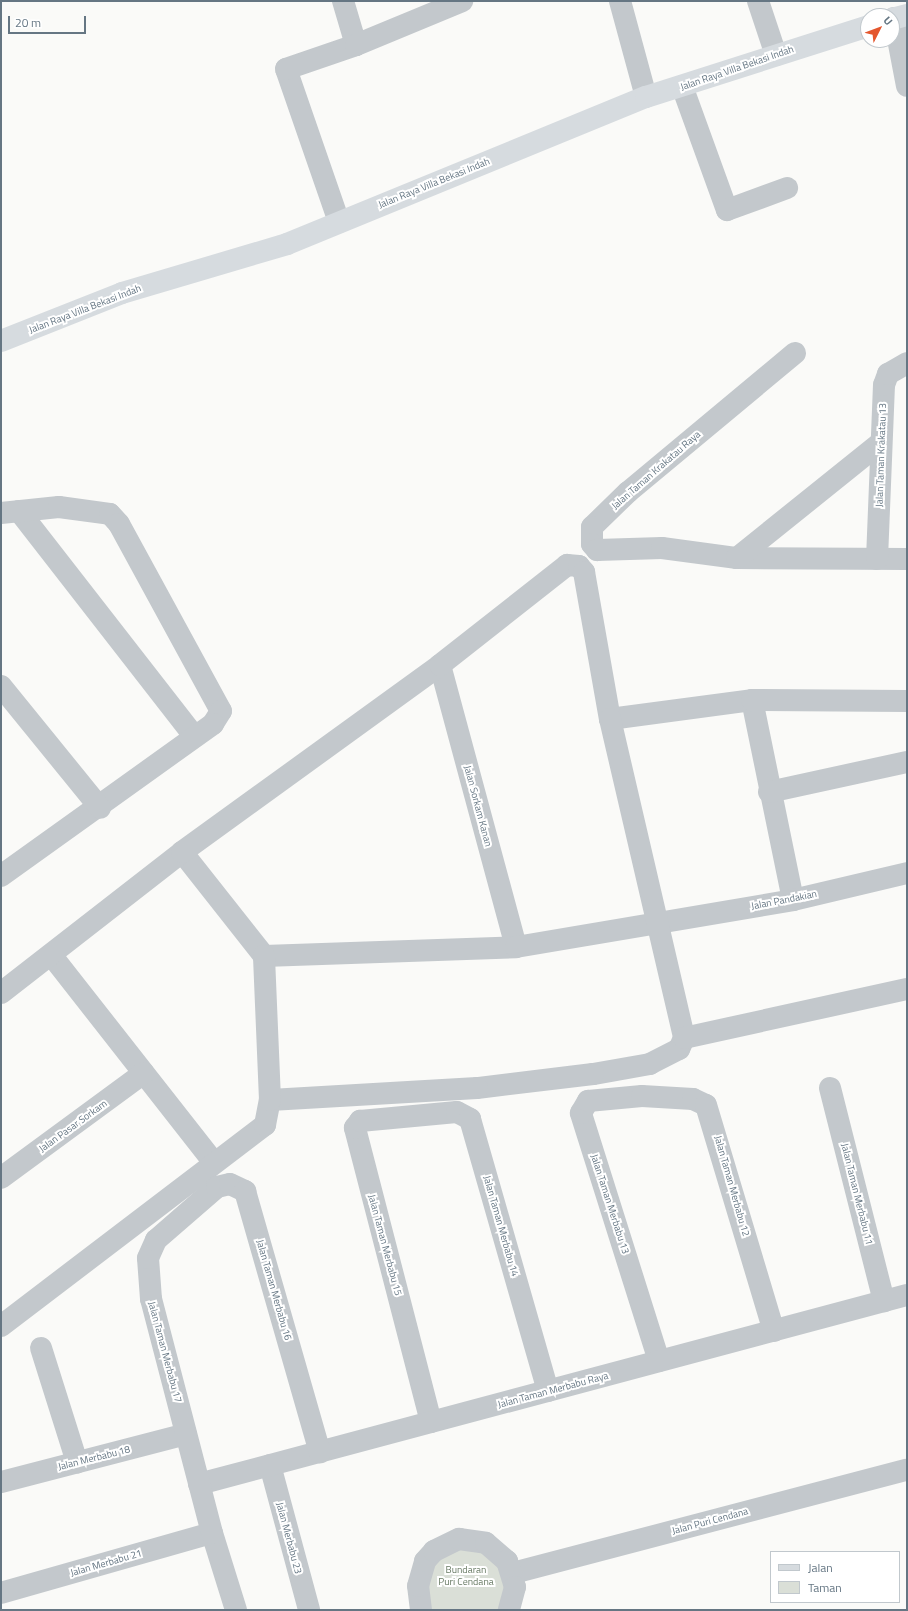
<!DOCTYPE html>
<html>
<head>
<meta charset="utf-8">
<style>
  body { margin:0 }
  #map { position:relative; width:908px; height:1611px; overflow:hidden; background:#fafaf8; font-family:"Titillium Web",sans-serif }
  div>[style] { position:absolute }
  .green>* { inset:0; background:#dadfd7 }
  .minor>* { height:22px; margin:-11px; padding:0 11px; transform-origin:11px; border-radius:11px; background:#c3c8cc }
  .major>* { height:22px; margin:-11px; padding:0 11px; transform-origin:11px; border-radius:11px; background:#d6dbdf }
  span { translate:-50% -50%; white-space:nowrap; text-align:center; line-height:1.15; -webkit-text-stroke:4px #fff; paint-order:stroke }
  .street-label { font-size:10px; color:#657683 }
  .park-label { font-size:10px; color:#687a64 }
  .frame { position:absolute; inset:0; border:2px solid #657683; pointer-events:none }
  .legend { position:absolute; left:770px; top:1551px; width:130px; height:52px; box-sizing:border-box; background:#fff; border:1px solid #c1c8cd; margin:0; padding:5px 7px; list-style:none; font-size:12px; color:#657683 }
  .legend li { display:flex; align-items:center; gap:8px; height:20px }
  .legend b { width:20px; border:1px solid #c1c8cd }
  .north { position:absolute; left:860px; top:8px; width:40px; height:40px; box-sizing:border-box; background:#fff; border:1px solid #c1c8cd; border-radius:50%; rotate:48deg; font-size:11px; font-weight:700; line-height:16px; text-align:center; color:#657683 }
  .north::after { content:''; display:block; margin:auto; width:14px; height:18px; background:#e4572e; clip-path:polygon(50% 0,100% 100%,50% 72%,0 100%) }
  .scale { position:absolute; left:8px; top:16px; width:78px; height:18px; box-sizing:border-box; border:2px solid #657683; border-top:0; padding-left:5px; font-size:12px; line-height:14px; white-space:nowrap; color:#657683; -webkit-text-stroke:3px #fff; paint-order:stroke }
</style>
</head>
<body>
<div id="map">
  <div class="green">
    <i style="clip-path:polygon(446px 1543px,498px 1550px,509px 1610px,422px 1610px,425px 1561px)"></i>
  </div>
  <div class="minor">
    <i style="left:343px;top:1px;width:46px;rotate:73.5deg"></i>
    <i style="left:620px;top:1px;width:99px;rotate:74.8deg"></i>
    <i style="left:758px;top:1px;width:57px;rotate:71.6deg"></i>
    <i style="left:894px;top:18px;width:69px;rotate:79.2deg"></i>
    <i style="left:682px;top:86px;width:132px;rotate:70.1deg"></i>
    <i style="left:727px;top:210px;width:64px;rotate:-20.1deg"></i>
    <i style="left:339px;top:222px;width:162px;rotate:-109.1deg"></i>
    <i style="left:286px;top:69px;width:74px;rotate:-18.9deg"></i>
    <i style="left:356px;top:45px;width:115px;rotate:-22.5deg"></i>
    <i style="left:795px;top:353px;width:217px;rotate:140.2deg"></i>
    <i style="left:628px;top:492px;width:50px;rotate:135.8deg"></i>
    <i style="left:592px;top:527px;width:17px;rotate:90deg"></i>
    <i style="left:592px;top:544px;width:8px;rotate:50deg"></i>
    <i style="left:597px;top:550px;width:65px;rotate:-1.8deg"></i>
    <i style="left:662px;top:548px;width:76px;rotate:7.6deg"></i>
    <i style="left:737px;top:558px;width:170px;rotate:0.3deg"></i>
    <i style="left:19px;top:511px;width:285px;rotate:52.1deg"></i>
    <i style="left:1px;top:513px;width:58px;rotate:-5.9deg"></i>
    <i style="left:59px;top:507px;width:51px;rotate:7.8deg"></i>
    <i style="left:110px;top:514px;width:13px;rotate:48deg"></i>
    <i style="left:119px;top:524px;width:213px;rotate:61.4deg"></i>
    <i style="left:221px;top:711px;width:15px;rotate:122deg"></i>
    <i style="left:213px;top:724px;width:261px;rotate:144.4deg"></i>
    <i style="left:737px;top:558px;width:182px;rotate:-38.8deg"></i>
    <i style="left:877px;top:559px;width:174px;rotate:-87.7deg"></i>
    <i style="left:884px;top:385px;width:12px;rotate:-70deg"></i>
    <i style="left:888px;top:374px;width:22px;rotate:-30deg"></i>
    <i style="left:440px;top:665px;width:292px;rotate:74.9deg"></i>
    <i style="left:1px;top:686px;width:157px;rotate:50.9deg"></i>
    <i style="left:752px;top:700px;width:204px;rotate:78.4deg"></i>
    <i style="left:610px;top:719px;width:143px;rotate:-7.6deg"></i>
    <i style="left:752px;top:700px;width:155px;rotate:0.4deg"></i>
    <i style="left:769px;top:792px;width:141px;rotate:-12.3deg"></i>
    <i style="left:182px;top:852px;width:132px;rotate:51.7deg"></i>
    <i style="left:264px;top:956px;width:252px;rotate:-2deg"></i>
    <i style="left:516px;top:947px;width:281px;rotate:-9.6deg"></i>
    <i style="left:793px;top:900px;width:117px;rotate:-13.3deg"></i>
    <i style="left:52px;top:956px;width:261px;rotate:51.9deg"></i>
    <i style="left:1px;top:993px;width:229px;rotate:-37.9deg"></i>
    <i style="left:182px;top:852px;width:319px;rotate:-35.9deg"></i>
    <i style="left:440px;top:665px;width:162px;rotate:-38.2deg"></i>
    <i style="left:567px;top:565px;width:12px;rotate:5deg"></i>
    <i style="left:579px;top:566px;width:8px;rotate:50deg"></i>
    <i style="left:584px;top:572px;width:149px;rotate:80deg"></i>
    <i style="left:610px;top:719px;width:327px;rotate:76.9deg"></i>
    <i style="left:684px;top:1038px;width:12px;rotate:114deg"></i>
    <i style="left:679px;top:1049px;width:33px;rotate:153deg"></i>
    <i style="left:650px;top:1064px;width:58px;rotate:170deg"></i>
    <i style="left:593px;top:1074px;width:117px;rotate:173.1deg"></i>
    <i style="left:477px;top:1088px;width:207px;rotate:176.7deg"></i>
    <i style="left:684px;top:1038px;width:228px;rotate:-12.4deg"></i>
    <i style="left:830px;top:1088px;width:220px;rotate:75.8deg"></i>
    <i style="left:1px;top:1178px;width:177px;rotate:-36.3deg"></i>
    <i style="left:1px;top:1326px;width:332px;rotate:-37.3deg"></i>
    <i style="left:265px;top:1125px;width:25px;rotate:-79deg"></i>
    <i style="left:270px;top:1100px;width:144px;rotate:-92.4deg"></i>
    <i style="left:41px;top:1348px;width:120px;rotate:72.5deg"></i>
    <i style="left:659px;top:1361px;width:260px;rotate:-107.5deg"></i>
    <i style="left:581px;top:1113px;width:14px;rotate:-60deg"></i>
    <i style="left:588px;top:1101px;width:54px;rotate:-5.3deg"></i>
    <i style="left:642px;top:1096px;width:51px;rotate:3.4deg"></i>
    <i style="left:693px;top:1099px;width:14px;rotate:25deg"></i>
    <i style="left:706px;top:1105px;width:236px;rotate:73.3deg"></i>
    <i style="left:431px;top:1422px;width:304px;rotate:-104.5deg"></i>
    <i style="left:355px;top:1128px;width:9px;rotate:-54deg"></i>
    <i style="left:360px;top:1121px;width:97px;rotate:-5.3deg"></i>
    <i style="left:457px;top:1112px;width:15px;rotate:28deg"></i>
    <i style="left:470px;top:1119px;width:283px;rotate:74deg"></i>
    <i style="left:270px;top:1465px;width:150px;rotate:74.9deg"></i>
    <i style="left:1px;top:1482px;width:191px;rotate:-14.5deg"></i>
    <i style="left:199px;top:1484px;width:733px;rotate:-14.95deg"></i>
    <i style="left:513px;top:1573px;width:407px;rotate:-14.7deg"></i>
    <i style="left:1px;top:1593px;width:219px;rotate:-15.9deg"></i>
    <i style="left:236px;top:1610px;width:81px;rotate:-107.3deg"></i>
    <i style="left:212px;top:1533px;width:242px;rotate:-104.6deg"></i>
    <i style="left:151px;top:1299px;width:41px;rotate:-94.2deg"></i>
    <i style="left:148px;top:1258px;width:20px;rotate:-66deg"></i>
    <i style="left:156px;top:1240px;width:81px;rotate:-41deg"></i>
    <i style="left:217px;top:1187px;width:13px;rotate:-13deg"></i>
    <i style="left:230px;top:1184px;width:17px;rotate:25deg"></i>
    <i style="left:245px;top:1191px;width:272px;rotate:74deg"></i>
    <i style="left:421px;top:1610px;width:24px;rotate:-97deg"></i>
    <i style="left:418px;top:1586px;width:26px;rotate:-74deg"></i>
    <i style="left:425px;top:1561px;width:13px;rotate:-48deg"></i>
    <i style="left:434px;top:1551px;width:28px;rotate:-26deg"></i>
    <i style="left:459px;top:1539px;width:27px;rotate:8deg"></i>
    <i style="left:486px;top:1543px;width:28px;rotate:41deg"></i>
    <i style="left:507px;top:1561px;width:27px;rotate:73deg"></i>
    <i style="left:515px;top:1587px;width:24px;rotate:105deg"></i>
  </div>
  <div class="major">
    <i style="left:892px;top:19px;width:16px;rotate:-15deg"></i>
    <i style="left:1px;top:341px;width:130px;rotate:-21.6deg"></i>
    <i style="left:122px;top:293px;width:172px;rotate:-16.5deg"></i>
    <i style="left:287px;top:244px;width:388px;rotate:-22.3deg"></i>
    <i style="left:646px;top:97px;width:233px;rotate:-17.7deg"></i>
  </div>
  <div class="street-label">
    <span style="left:737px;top:68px;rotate:-19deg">Jalan Raya Villa Bekasi Indah</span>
    <span style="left:434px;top:183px;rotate:-22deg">Jalan Raya Villa Bekasi Indah</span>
    <span style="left:85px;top:309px;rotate:-21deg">Jalan Raya Villa Bekasi Indah</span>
    <span style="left:881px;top:455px;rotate:-88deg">Jalan Taman Krakatau 13</span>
    <span style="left:656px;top:470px;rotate:-41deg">Jalan Taman Krakatau Raya</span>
    <span style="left:478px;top:806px;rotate:75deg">Jalan Sorkam Kanan</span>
    <span style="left:784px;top:900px;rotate:-11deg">Jalan Pandakian</span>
    <span style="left:73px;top:1126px;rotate:-36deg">Jalan Pasar Sorkam</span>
    <span style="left:732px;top:1186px;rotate:74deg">Jalan Taman Merbabu 12</span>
    <span style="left:857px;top:1194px;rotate:76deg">Jalan Taman Merbabu 11</span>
    <span style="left:610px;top:1204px;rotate:72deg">Jalan Taman Merbabu 13</span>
    <span style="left:501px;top:1226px;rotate:74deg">Jalan Taman Merbabu 14</span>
    <span style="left:385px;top:1245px;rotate:75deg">Jalan Taman Merbabu 15</span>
    <span style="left:274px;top:1290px;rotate:74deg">Jalan Taman Merbabu 16</span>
    <span style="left:165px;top:1352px;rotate:75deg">Jalan Taman Merbabu 17</span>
    <span style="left:553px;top:1390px;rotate:-15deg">Jalan Taman Merbabu Raya</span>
    <span style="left:94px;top:1458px;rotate:-14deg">Jalan Merbabu 18</span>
    <span style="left:710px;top:1521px;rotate:-15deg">Jalan Puri Cendana</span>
    <span style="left:289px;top:1538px;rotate:75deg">Jalan Merbabu 23</span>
    <span style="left:106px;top:1563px;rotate:-16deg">Jalan Merbabu 21</span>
  </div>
  <div class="park-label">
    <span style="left:466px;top:1575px">Bundaran<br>Puri Cendana</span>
  </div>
  <div class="frame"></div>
  <ul class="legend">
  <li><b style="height:5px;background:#d6dbdf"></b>Jalan</li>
  <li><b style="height:11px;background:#dadfd7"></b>Taman</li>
  </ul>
  <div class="north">U</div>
  <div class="scale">20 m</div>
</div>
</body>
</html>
